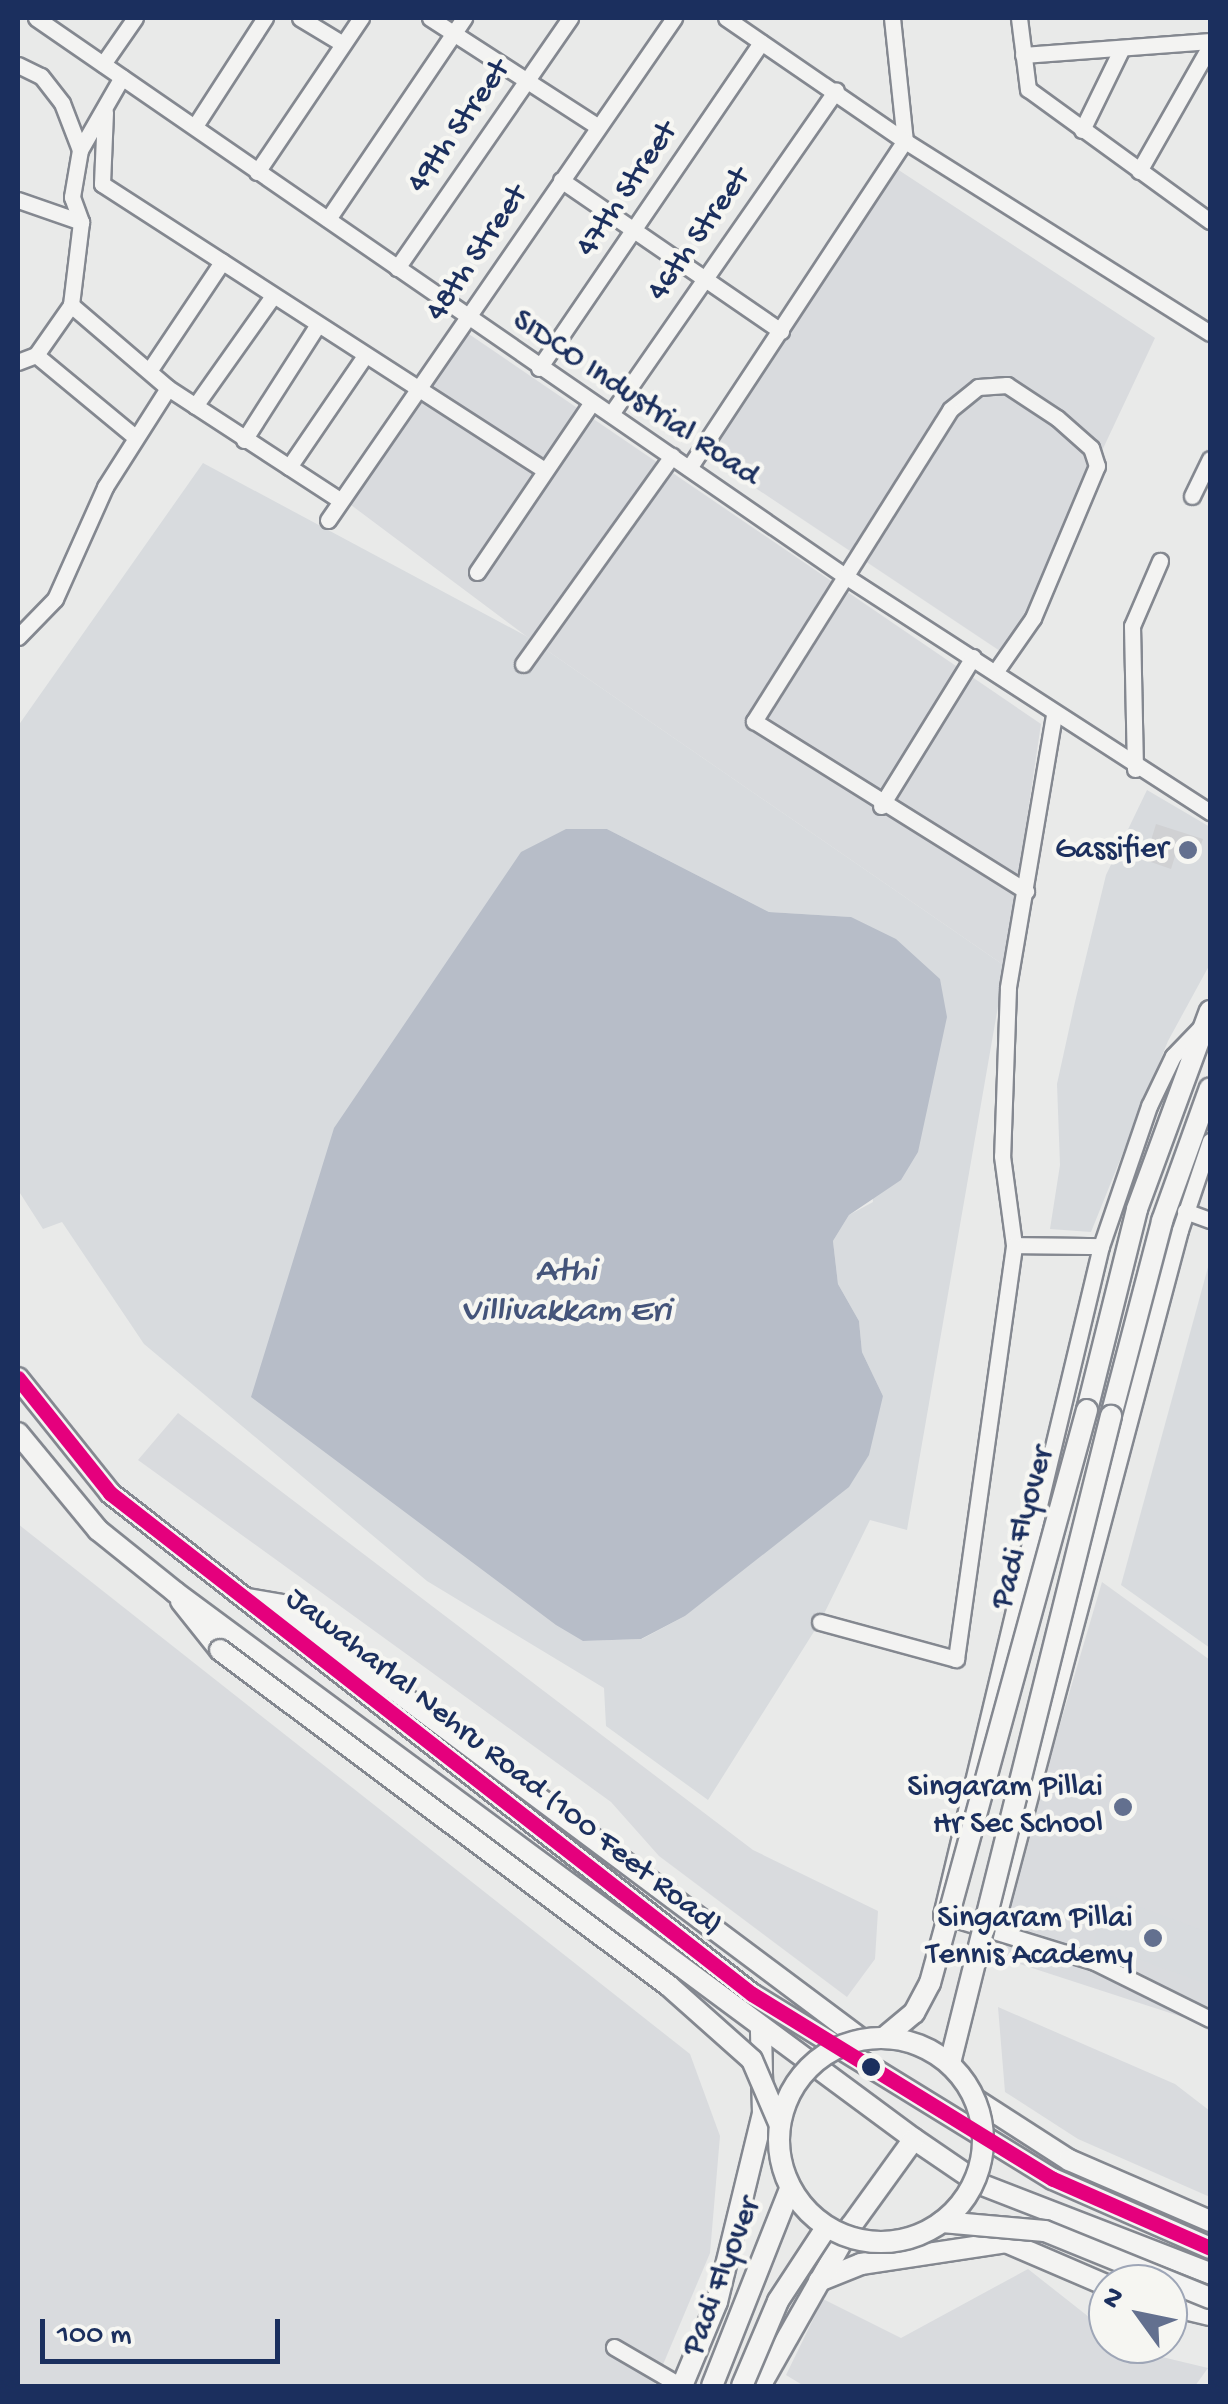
<!DOCTYPE html>
<html>
<head>
<meta charset="utf-8">
<style>
  body { margin:0 }
  #map { position:relative; width:1228px; height:2404px; overflow:hidden; background:#e9eae9; font-family:"Gochi Hand",sans-serif }
  div>[style] { position:absolute }
  .built>* { inset:0; background:#d9dbde }
  .green>* { inset:0; background:#d8dbde }
  .water>* { inset:0; background:#b7bdc8 }
  .building>* { inset:0; background:#d0d1d3 }
  .roads { filter:drop-shadow(2px 0 #848890) drop-shadow(-2px 0 #848890) drop-shadow(0 2px #848890) drop-shadow(0 -2px #848890) }
  .minor>* { height:15px; margin:-7.5px; padding:0 7.5px; transform-origin:7.5px; border-radius:7.5px; background:#f3f3f2 }
  .major>* { height:20px; margin:-10px; padding:0 10px; transform-origin:10px; border-radius:10px; background:#f3f3f2 }
  .bridges { filter:drop-shadow(2px 0 #848890) drop-shadow(-2px 0 #848890) drop-shadow(0 2px #848890) drop-shadow(0 -2px #848890) }
  .major-bridge>* { height:20px; margin:-10px; padding:0 10px; transform-origin:10px; border-radius:10px; background:#f3f3f2 }
  .major-bridge>.ring { margin:-10px; padding:0; box-sizing:content-box; background:none; border:20px solid #f3f3f2; border-radius:50% }
  .bus-1>* { height:15px; margin:-7.5px; padding:0 7.5px; transform-origin:7.5px; border-radius:7.5px; background:#e5007d }
  .dots>* { width:28px; height:28px; translate:-50% -50%; box-sizing:border-box; border:5px solid #f6f6f2; border-radius:50% }
  span { translate:-50% -50%; white-space:nowrap; text-align:center; line-height:1.15; -webkit-text-stroke:9px #f6f6f2; paint-order:stroke }
  .street-label { font-size:32px; color:#1b2f5e }
  .poi-label { font-size:32px; color:#1b2f5e }
  .right { translate:-100% -50%; text-align:right }
  .water-label { font-size:35px; color:#44547a; font-style:italic }
  .frame { position:absolute; inset:0; border:20px solid #1b2f5e; pointer-events:none }
  .north { position:absolute; left:1088px; top:2264px; width:100px; height:100px; box-sizing:border-box; background:#f6f6f2; border:2px solid #9ea6b7; border-radius:50%; rotate:303deg; font-size:28px; font-weight:700; line-height:40px; text-align:center; color:#1b2f5e }
  .north::after { content:''; display:block; margin:auto; width:35px; height:45px; background:#63708f; clip-path:polygon(50% 0,100% 100%,50% 72%,0 100%) }
  .scale { position:absolute; left:40px; top:2319px; width:240px; height:45px; box-sizing:border-box; border:5px solid #1b2f5e; border-top:0; padding-left:12px; font-size:30px; line-height:35px; white-space:nowrap; color:#1b2f5e; -webkit-text-stroke:8px #f6f6f2; paint-order:stroke }
</style>
</head>
<body>
<div id="map">
  <div class="built">
    <i style="clip-path:polygon(894px 167px,1155px 338px,1006px 655px,706px 455px)"></i>
    <i style="clip-path:polygon(457px 326px,1041px 724px,1005px 966px,526px 636px,343px 499px)"></i>
    <i style="clip-path:polygon(178px 1413px,753px 1850px,878px 1911px,875px 1959px,847px 1997px,659px 1856px,611px 1802px,138px 1460px)"></i>
    <i style="clip-path:polygon(18px 1524px,690px 2054px,720px 2136px,710px 2253px,654px 2386px,18px 2386px)"></i>
    <i style="clip-path:polygon(1102px 1582px,1210px 1660px,1210px 2026px,992px 1955px)"></i>
    <i style="clip-path:polygon(998px 2007px,1175px 2084px,1210px 2111px,1210px 2197px,1078px 2139px,1005px 2092px)"></i>
    <i style="clip-path:polygon(1028px 2269px,1108px 2332px,1108px 2344px,1208px 2368px,1195px 2386px,804px 2386px,786px 2375px,823px 2299px,901px 2338px)"></i>
  </div>
  <div class="green">
    <i style="clip-path:polygon(evenodd,203px 463px,526px 636px,1005px 966px,907px 1530px,870px 1520px,820px 1622px,708px 1800px,606px 1726px,604px 1688px,427px 1581px,144px 1344px,62px 1222px,43px 1229px,18px 1190px,18px 726px,203px 463px,607px 829px,769px 912px,851px 917px,873px 1202px,849px 1215px,833px 1241px,838px 1284px,859px 1321px,862px 1352px,883px 1396px,685px 1616px,642px 1639px,583px 1641px,607px 829px)"></i>
    <i style="clip-path:polygon(1147px 790px,1210px 827px,1210px 964px,1168px 1041px,1091px 1232px,1050px 1229px,1060px 1165px,1057px 1084px,1075px 1002px,1106px 875px)"></i>
    <i style="clip-path:polygon(1210px 1260px,1210px 1648px,1121px 1585px)"></i>
    <i style="clip-path:polygon(1111px 1896px,1210px 1933px,1210px 1985px,1093px 1943px)"></i>
  </div>
  <div class="water">
    <i style="clip-path:polygon(566px 829px,607px 829px,769px 912px,851px 917px,896px 939px,940px 979px,947px 1017px,918px 1152px,901px 1180px,849px 1215px,833px 1241px,838px 1284px,859px 1321px,862px 1352px,883px 1396px,869px 1455px,849px 1487px,685px 1616px,641px 1639px,583px 1641px,556px 1625px,251px 1397px,334px 1128px,521px 852px)"></i>
  </div>
  <div class="building">
    <i style="clip-path:polygon(1156px 824px,1203px 839px,1197px 856px,1177px 850px,1171px 869px,1145px 860px)"></i>
  </div>
  <div class="roads">
    <div class="minor">
      <i style="left:36px;top:18px;width:983px;rotate:34.6deg"></i>
      <i style="left:845px;top:576px;width:435px;rotate:32.9deg"></i>
      <i style="left:300px;top:18px;width:50px;rotate:31.2deg"></i>
      <i style="left:430px;top:18px;width:199px;rotate:32.9deg"></i>
      <i style="left:892px;top:18px;width:124px;rotate:84deg"></i>
      <i style="left:905px;top:141px;width:360px;rotate:32.2deg"></i>
      <i style="left:1019px;top:18px;width:72px;rotate:82.8deg"></i>
      <i style="left:1028px;top:89px;width:225px;rotate:36deg"></i>
      <i style="left:1023px;top:55px;width:188px;rotate:-4.3deg"></i>
      <i style="left:103px;top:64px;width:56px;rotate:-55.2deg"></i>
      <i style="left:18px;top:65px;width:25px;rotate:26deg"></i>
      <i style="left:41px;top:76px;width:34px;rotate:52deg"></i>
      <i style="left:62px;top:103px;width:50px;rotate:69deg"></i>
      <i style="left:80px;top:150px;width:48px;rotate:99.7deg"></i>
      <i style="left:72px;top:197px;width:27px;rotate:70deg"></i>
      <i style="left:81px;top:222px;width:84px;rotate:96.9deg"></i>
      <i style="left:71px;top:305px;width:61px;rotate:125deg"></i>
      <i style="left:36px;top:355px;width:19px;rotate:159deg"></i>
      <i style="left:105px;top:112px;width:72px;rotate:92.4deg"></i>
      <i style="left:102px;top:184px;width:525px;rotate:32.87deg"></i>
      <i style="left:195px;top:126px;width:129px;rotate:-57.1deg"></i>
      <i style="left:1082px;top:130px;width:89px;rotate:-64deg"></i>
      <i style="left:80px;top:150px;width:84px;rotate:-60.1deg"></i>
      <i style="left:1139px;top:171px;width:144px;rotate:-60.4deg"></i>
      <i style="left:257px;top:172px;width:186px;rotate:-56deg"></i>
      <i style="left:561px;top:180px;width:267px;rotate:34.5deg"></i>
      <i style="left:18px;top:200px;width:67px;rotate:19.2deg"></i>
      <i style="left:328px;top:219px;width:243px;rotate:-55.9deg"></i>
      <i style="left:397px;top:268px;width:304px;rotate:-55.3deg"></i>
      <i style="left:36px;top:355px;width:127px;rotate:39.6deg"></i>
      <i style="left:151px;top:368px;width:128px;rotate:-56.2deg"></i>
      <i style="left:539px;top:368px;width:394px;rotate:-55.7deg"></i>
      <i style="left:168px;top:388px;width:205px;rotate:33.1deg"></i>
      <i style="left:195px;top:406px;width:135px;rotate:-54.7deg"></i>
      <i style="left:611px;top:414px;width:394px;rotate:-55.2deg"></i>
      <i style="left:244px;top:440px;width:135px;rotate:-57.4deg"></i>
      <i style="left:289px;top:467px;width:133px;rotate:-55.7deg"></i>
      <i style="left:689px;top:468px;width:392px;rotate:-56.6deg"></i>
      <i style="left:905px;top:141px;width:217px;rotate:-145.5deg"></i>
      <i style="left:1192px;top:496px;width:41px;rotate:-64.1deg"></i>
      <i style="left:328px;top:520px;width:610px;rotate:-55.42deg"></i>
      <i style="left:477px;top:572px;width:205px;rotate:-55.9deg"></i>
      <i style="left:18px;top:637px;width:53px;rotate:-45.8deg"></i>
      <i style="left:55px;top:599px;width:123px;rotate:-65.9deg"></i>
      <i style="left:105px;top:487px;width:117px;rotate:-57.5deg"></i>
      <i style="left:168px;top:388px;width:128px;rotate:-139.4deg"></i>
      <i style="left:523px;top:664px;width:256px;rotate:-54.4deg"></i>
      <i style="left:996px;top:671px;width:65px;rotate:-55.1deg"></i>
      <i style="left:1033px;top:618px;width:165px;rotate:-67.2deg"></i>
      <i style="left:1097px;top:466px;width:19px;rotate:-108deg"></i>
      <i style="left:1091px;top:448px;width:45px;rotate:-138.6deg"></i>
      <i style="left:1057px;top:418px;width:60px;rotate:-146.6deg"></i>
      <i style="left:1007px;top:385px;width:29px;rotate:176deg"></i>
      <i style="left:978px;top:387px;width:36px;rotate:141deg"></i>
      <i style="left:950px;top:410px;width:368px;rotate:122.2deg"></i>
      <i style="left:754px;top:721px;width:321px;rotate:32deg"></i>
      <i style="left:1054px;top:715px;width:277px;rotate:99.6deg"></i>
      <i style="left:1008px;top:988px;width:168px;rotate:92deg"></i>
      <i style="left:1002px;top:1156px;width:90px;rotate:82.3deg"></i>
      <i style="left:1014px;top:1245px;width:87px;rotate:0.7deg"></i>
      <i style="left:1135px;top:769px;width:143px;rotate:-91.2deg"></i>
      <i style="left:1132px;top:626px;width:71px;rotate:-66.7deg"></i>
      <i style="left:881px;top:806px;width:175px;rotate:-58.3deg"></i>
      <i style="left:1203px;top:1025px;width:43px;rotate:134.1deg"></i>
      <i style="left:1173px;top:1056px;width:55px;rotate:115.6deg"></i>
      <i style="left:1149px;top:1106px;width:148px;rotate:108.9deg"></i>
      <i style="left:1101px;top:1246px;width:688px;rotate:103.45deg"></i>
      <i style="left:941px;top:1915px;width:55px;rotate:16.8deg"></i>
      <i style="left:994px;top:1931px;width:725px;rotate:-75.14deg"></i>
      <i style="left:1180px;top:1230px;width:94px;rotate:-71.4deg"></i>
      <i style="left:1185px;top:1211px;width:27px;rotate:20deg"></i>
      <i style="left:820px;top:1622px;width:141px;rotate:15.2deg"></i>
      <i style="left:956px;top:1659px;width:418px;rotate:-82deg"></i>
      <i style="left:994px;top:1931px;width:106px;rotate:17.1deg"></i>
      <i style="left:1095px;top:1962px;width:128px;rotate:26.4deg"></i>
      <i style="left:614px;top:2347px;width:78px;rotate:30.2deg"></i>
    </div>
    <div class="major">
      <i style="left:18px;top:1378px;width:147px;rotate:51.3deg"></i>
      <i style="left:110px;top:1493px;width:814px;rotate:37.97deg"></i>
      <i style="left:752px;top:1994px;width:353px;rotate:31.6deg"></i>
      <i style="left:1053px;top:2179px;width:171px;rotate:23.7deg"></i>
      <i style="left:1087px;top:1410px;width:207px;rotate:-76deg"></i>
      <i style="left:1137px;top:1209px;width:211px;rotate:-69.8deg"></i>
      <i style="left:1111px;top:1416px;width:202px;rotate:-75.3deg"></i>
      <i style="left:1162px;top:1221px;width:141px;rotate:-70.2deg"></i>
      <i style="left:18px;top:1433px;width:126px;rotate:50.5deg"></i>
      <i style="left:98px;top:1530px;width:99px;rotate:38.8deg"></i>
      <i style="left:175px;top:1592px;width:919px;rotate:36.51deg"></i>
      <i style="left:914px;top:2139px;width:80px;rotate:34.3deg"></i>
      <i style="left:980px;top:2184px;width:247px;rotate:21.2deg"></i>
      <i style="left:248px;top:1599px;width:34px;rotate:10deg"></i>
      <i style="left:281px;top:1605px;width:724px;rotate:36.81deg"></i>
      <i style="left:181px;top:1601px;width:63px;rotate:51.5deg"></i>
      <i style="left:976px;top:2100px;width:111px;rotate:32.8deg"></i>
      <i style="left:1069px;top:2160px;width:154px;rotate:23.4deg"></i>
      <i style="left:819px;top:2281px;width:45px;rotate:-22deg"></i>
      <i style="left:861px;top:2264px;width:147px;rotate:-8.6deg"></i>
      <i style="left:1006px;top:2242px;width:111px;rotate:23.3deg"></i>
      <i style="left:1168px;top:2305px;width:43px;rotate:13.4deg"></i>
      <i style="left:682px;top:2386px;width:91px;rotate:-67.4deg"></i>
      <i style="left:717px;top:2302px;width:194px;rotate:-76.3deg"></i>
      <i style="left:763px;top:2114px;width:84px;rotate:-91.4deg"></i>
      <i style="left:760px;top:2386px;width:184px;rotate:-60.4deg"></i>
      <i style="left:851px;top:2226px;width:107px;rotate:-54.1deg"></i>
    </div>
  </div>
  <div class="bridges">
    <div class="major-bridge">
      <i style="left:220px;top:1650px;width:561px;rotate:36.81deg"></i>
      <i style="left:669px;top:1986px;width:111px;rotate:41.7deg"></i>
      <i style="left:752px;top:2060px;width:69px;rotate:66.8deg"></i>
      <i style="left:885px;top:2037px;width:38px;rotate:-40deg"></i>
      <i style="left:914px;top:2013px;width:34px;rotate:-62deg"></i>
      <i style="left:930px;top:1983px;width:594px;rotate:-74.68deg"></i>
      <i class="ring" style="left:779px;top:2038px;width:184px;height:184px"></i>
      <i style="left:950px;top:2063px;width:667px;rotate:-76.03deg"></i>
      <i style="left:942px;top:2222px;width:103px;rotate:5deg"></i>
      <i style="left:1045px;top:2231px;width:178px;rotate:22.1deg"></i>
      <i style="left:712px;top:2386px;width:212px;rotate:-68.4deg"></i>
      <i style="left:742px;top:2386px;width:92px;rotate:-67deg"></i>
      <i style="left:778px;top:2301px;width:87px;rotate:-56.7deg"></i>
    </div>
  </div>
  <div class="bus-1">
    <i style="left:18px;top:1378px;width:147px;rotate:51.3deg"></i>
    <i style="left:110px;top:1493px;width:814px;rotate:37.97deg"></i>
    <i style="left:752px;top:1994px;width:353px;rotate:31.6deg"></i>
    <i style="left:1053px;top:2179px;width:171px;rotate:23.7deg"></i>
  </div>
  <div class="dots">
    <i style="left:1188px;top:850px;background:#63708f"></i>
    <i style="left:1123px;top:1807px;background:#63708f"></i>
    <i style="left:1153px;top:1938px;background:#63708f"></i>
    <i style="left:871px;top:2067px;background:#1b2f5e"></i>
  </div>
  <div class="street-label">
    <span style="left:460px;top:127px;rotate:-55deg">49th Street</span>
    <span style="left:628px;top:190px;rotate:-56deg">47th Street</span>
    <span style="left:700px;top:235px;rotate:-55deg">46th Street</span>
    <span style="left:478px;top:254px;rotate:-56deg">48th Street</span>
    <span style="left:635px;top:399px;rotate:34deg">SIDCO Industrial Road</span>
    <span style="left:1024px;top:1528px;rotate:-75deg">Padi Flyover</span>
    <span style="left:503px;top:1763px;rotate:38deg">Jawaharlal Nehru Road (100 Feet Road)</span>
    <span style="left:723px;top:2277px;rotate:-69deg">Padi Flyover</span>
  </div>
  <div class="poi-label">
    <span class="right" style="left:1168px;top:850px">Gassifier</span>
    <span class="right" style="left:1103px;top:1807px">Singaram Pillai<br>Hr Sec School</span>
    <span class="right" style="left:1133px;top:1938px">Singaram Pillai<br>Tennis Academy</span>
  </div>
  <div class="water-label">
    <span style="left:566px;top:1293px">Athi<br>Villivakkam Eri</span>
  </div>
  <div class="frame"></div>
  <div class="north">N</div>
  <div class="scale">100 m</div>
</div>
</body>
</html>
